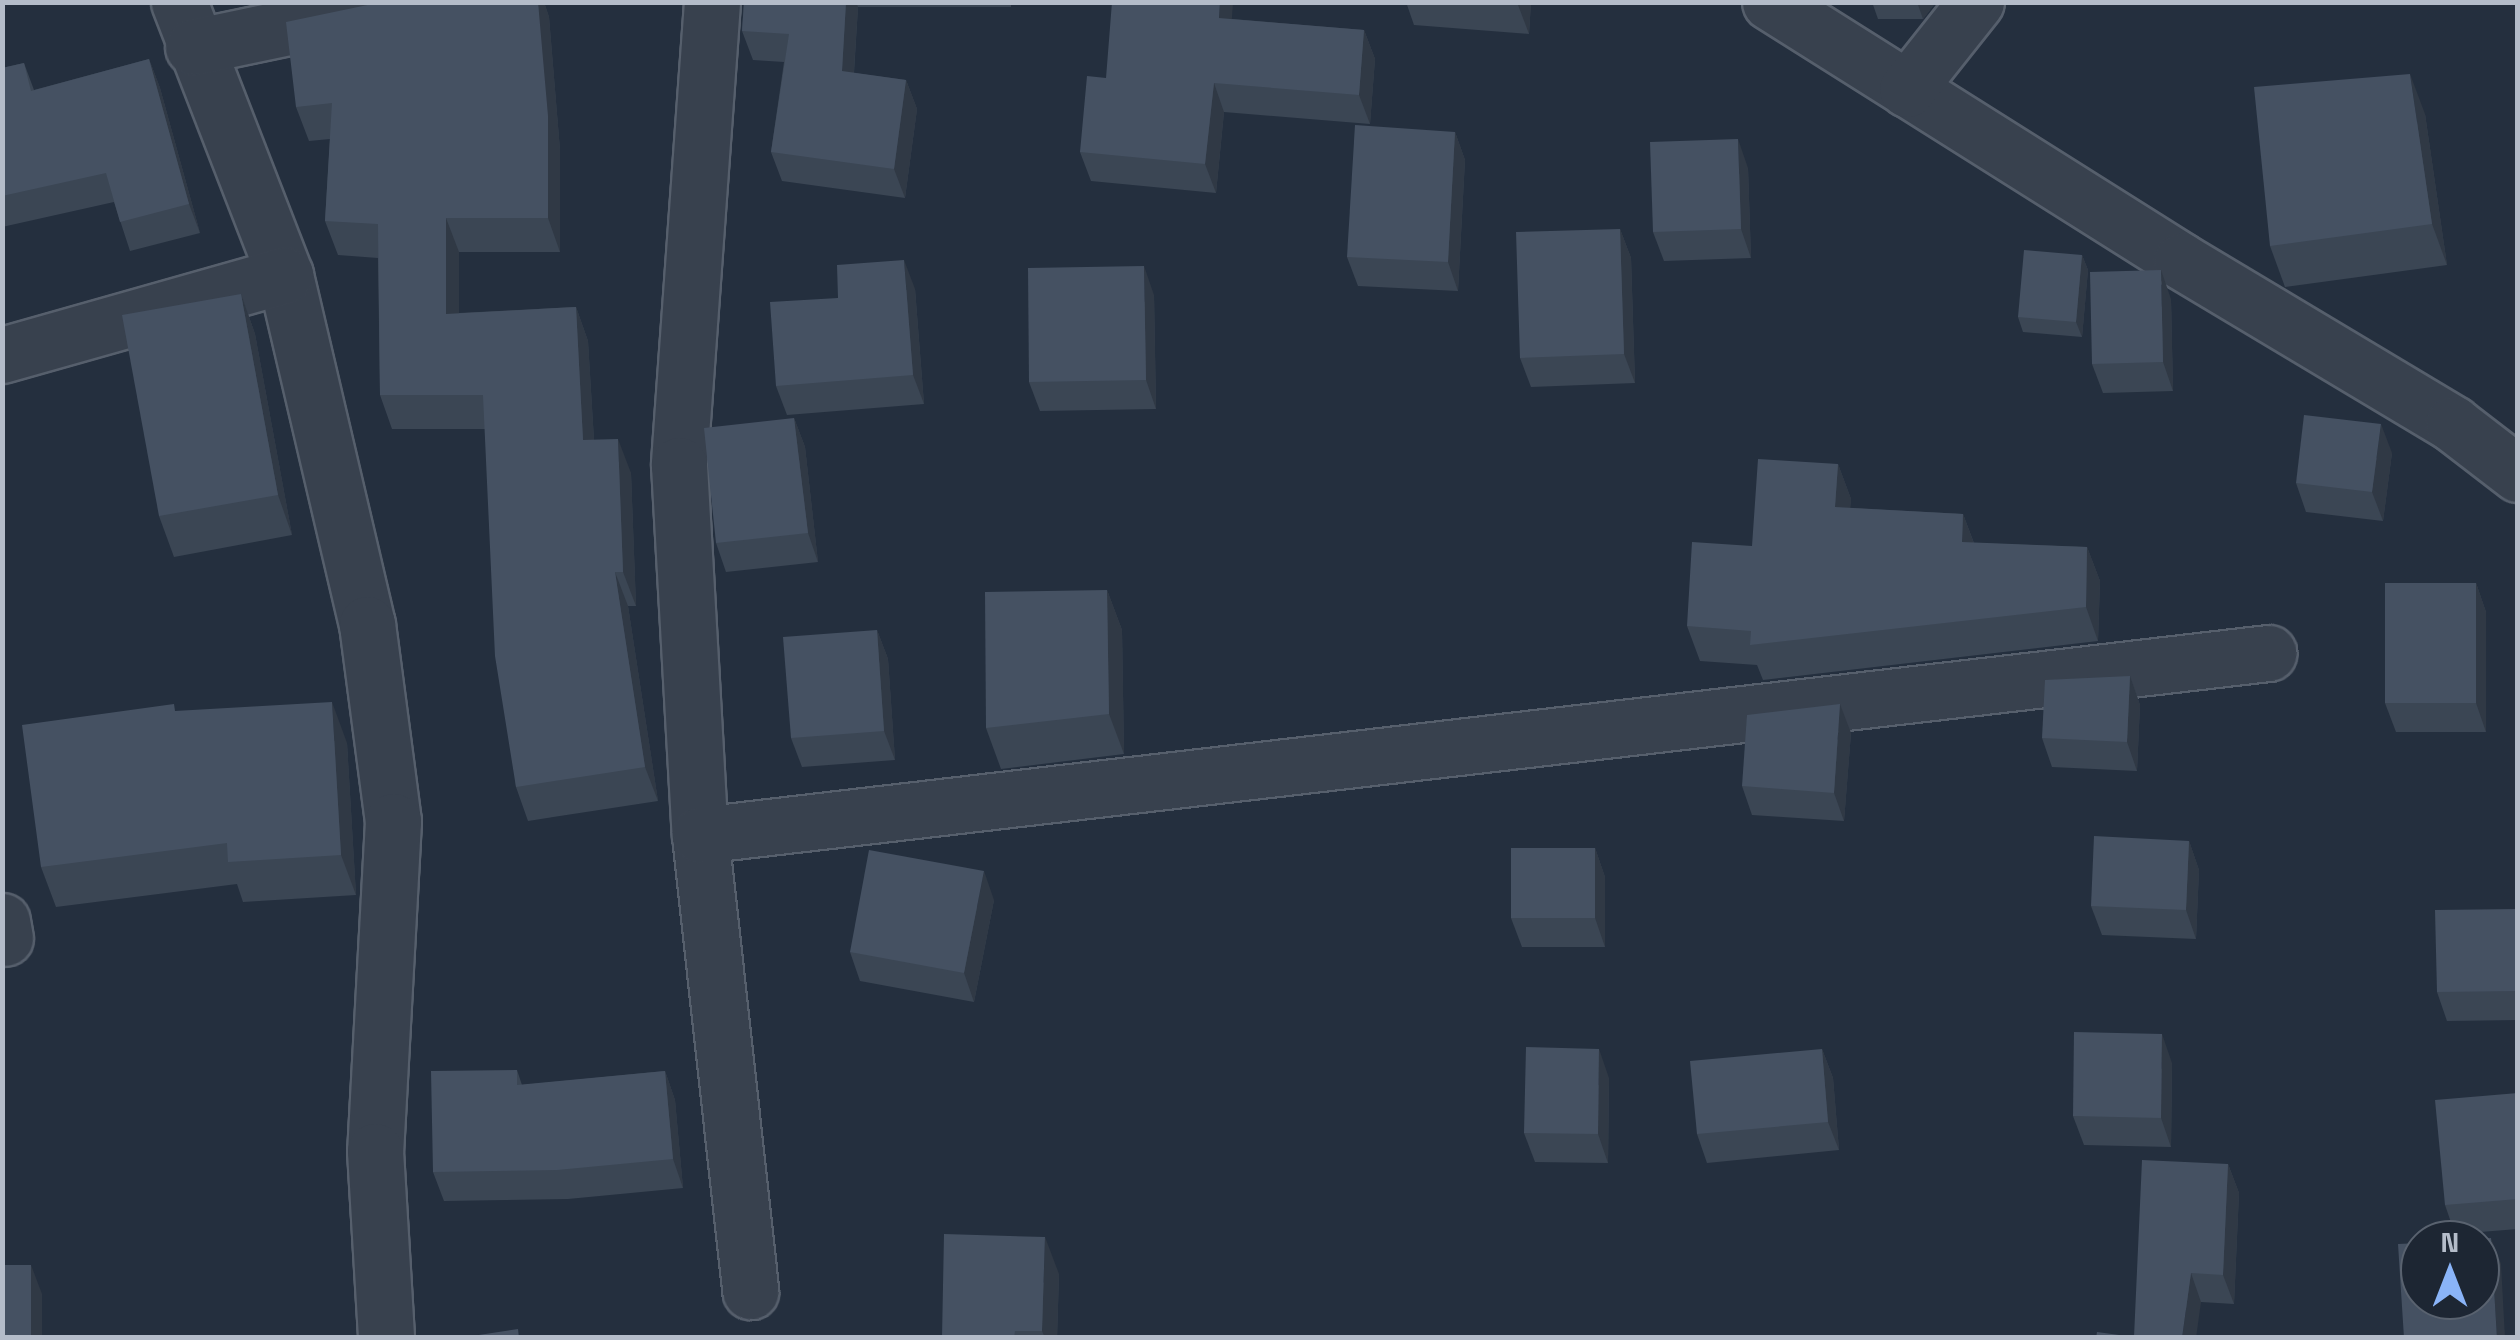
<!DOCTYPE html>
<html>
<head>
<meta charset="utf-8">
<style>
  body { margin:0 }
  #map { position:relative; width:2520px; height:1340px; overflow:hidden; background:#242f3e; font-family:"Space Grotesk",sans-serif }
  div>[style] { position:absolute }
  .roads { filter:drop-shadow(2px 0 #565f6c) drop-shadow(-2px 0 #565f6c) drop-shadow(0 2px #565f6c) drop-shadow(0 -2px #565f6c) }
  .minor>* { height:55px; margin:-27.5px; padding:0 27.5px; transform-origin:27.5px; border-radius:27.5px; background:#38414e }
  .wall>* { inset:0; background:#3b4654 }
  .shaded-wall>* { inset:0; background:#303945 }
  .building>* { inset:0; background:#455162 }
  span { translate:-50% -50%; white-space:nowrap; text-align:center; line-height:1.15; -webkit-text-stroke:10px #1d2633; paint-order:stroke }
  .frame { position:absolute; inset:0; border:5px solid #b4bcc9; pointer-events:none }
  .north { position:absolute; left:2400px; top:1220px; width:100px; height:100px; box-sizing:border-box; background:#1d2633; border:2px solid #59626f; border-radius:50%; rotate:0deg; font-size:28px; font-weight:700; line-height:40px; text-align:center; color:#b4bcc9 }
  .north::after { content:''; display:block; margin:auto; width:35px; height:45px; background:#8ab4f8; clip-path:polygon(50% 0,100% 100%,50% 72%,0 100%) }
</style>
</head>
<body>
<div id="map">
  <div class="roads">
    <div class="minor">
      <i style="left:179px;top:2px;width:293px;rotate:68.8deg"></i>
      <i style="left:285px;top:275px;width:359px;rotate:76.8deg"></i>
      <i style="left:367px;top:624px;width:199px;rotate:82.5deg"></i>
      <i style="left:393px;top:821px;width:330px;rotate:93.1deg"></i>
      <i style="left:375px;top:1151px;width:187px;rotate:86.6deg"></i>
      <i style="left:712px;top:2px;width:464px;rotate:94.1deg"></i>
      <i style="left:679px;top:465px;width:371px;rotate:86.8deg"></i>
      <i style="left:700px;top:835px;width:459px;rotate:83.7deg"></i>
      <i style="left:1770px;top:2px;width:486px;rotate:32.2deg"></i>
      <i style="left:2181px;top:261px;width:317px;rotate:30.9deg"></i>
      <i style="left:2453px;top:424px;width:82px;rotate:37.6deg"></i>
      <i style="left:193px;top:47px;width:221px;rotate:-11.8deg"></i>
      <i style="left:1907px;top:89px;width:111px;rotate:-51.6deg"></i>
      <i style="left:2px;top:355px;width:294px;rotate:-15.8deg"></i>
      <i style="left:700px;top:835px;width:1579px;rotate:-6.62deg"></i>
      <i style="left:2px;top:921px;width:17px;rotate:80deg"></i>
    </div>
  </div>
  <div class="wall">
    <i style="clip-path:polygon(382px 2px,544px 2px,549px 17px,560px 150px,560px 252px,459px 252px,459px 313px,576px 307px,588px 341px,594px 440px,631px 473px,636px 606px,628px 606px,658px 801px,528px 821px,516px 787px,485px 429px,392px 429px,380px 395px,378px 258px,338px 255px,325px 221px,330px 139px,309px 141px,296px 107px)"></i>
    <i style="clip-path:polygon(744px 2px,1011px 2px,1011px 7px,858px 7px,854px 73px,906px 80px,917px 109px,905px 198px,782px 181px,771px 152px,784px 62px,753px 60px,742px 31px)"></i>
    <i style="clip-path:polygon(1406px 2px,1531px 2px,1529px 34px,1414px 25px)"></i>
    <i style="clip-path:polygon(1872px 2px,1936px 2px,1923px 19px,1878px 19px)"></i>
    <i style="clip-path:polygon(1232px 19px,1364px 30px,1375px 59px,1370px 124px,1224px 112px,1216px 193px,1091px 181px,1080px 152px,1106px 78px)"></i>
    <i style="clip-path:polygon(149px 59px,160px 88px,200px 233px,130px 251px,114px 202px,2px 227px,2px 68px,24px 63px,34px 90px)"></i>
    <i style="clip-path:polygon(2425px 114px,2447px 265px,2285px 287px,2270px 246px)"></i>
    <i style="clip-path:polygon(1455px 132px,1465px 160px,1458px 291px,1358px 286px,1347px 257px)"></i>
    <i style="clip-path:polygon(1748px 168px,1751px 258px,1664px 261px,1653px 232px)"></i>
    <i style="clip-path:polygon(1620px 229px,1631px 258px,1635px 383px,1531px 387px,1520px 358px)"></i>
    <i style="clip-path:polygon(2082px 255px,2088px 270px,2082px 337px,2023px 332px,2018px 317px)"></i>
    <i style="clip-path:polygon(915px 289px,924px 404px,787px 415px,776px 386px,838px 298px)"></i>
    <i style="clip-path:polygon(241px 294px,255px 334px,292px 535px,174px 557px,159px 516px)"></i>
    <i style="clip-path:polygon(1154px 295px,1156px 409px,1040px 411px,1029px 382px)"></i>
    <i style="clip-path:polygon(2171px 299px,2173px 391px,2103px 393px,2092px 364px)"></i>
    <i style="clip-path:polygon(794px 418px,805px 447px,818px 562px,726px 572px,716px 543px)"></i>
    <i style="clip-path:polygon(2392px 453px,2383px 521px,2306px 512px,2296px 483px)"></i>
    <i style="clip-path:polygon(1838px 464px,1851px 499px,1850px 508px,1963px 514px,1974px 543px,2087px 547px,2100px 581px,2098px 641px,1763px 680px,1757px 665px,1700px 661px,1687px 626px,1752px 546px)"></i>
    <i style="clip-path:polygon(2476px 583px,2486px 612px,2486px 732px,2396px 732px,2385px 703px)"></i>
    <i style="clip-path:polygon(1107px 590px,1122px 630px,1124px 754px,1001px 769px,986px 728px)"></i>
    <i style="clip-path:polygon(877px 630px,888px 659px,895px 760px,802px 767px,791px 738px)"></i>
    <i style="clip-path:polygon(2130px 676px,2140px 705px,2137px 771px,2052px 767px,2042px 738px)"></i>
    <i style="clip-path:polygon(176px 711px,347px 743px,356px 895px,243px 902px,237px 884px,56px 907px,41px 867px)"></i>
    <i style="clip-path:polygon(1851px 733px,1844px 821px,1752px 815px,1742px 786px)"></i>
    <i style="clip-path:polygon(2189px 841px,2199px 870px,2196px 939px,2102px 935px,2091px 906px)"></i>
    <i style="clip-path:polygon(1595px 848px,1605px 877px,1605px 947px,1522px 947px,1511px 918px)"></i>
    <i style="clip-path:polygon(994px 900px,974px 1002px,860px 981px,850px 952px)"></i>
    <i style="clip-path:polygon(2518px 909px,2518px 1020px,2447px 1021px,2437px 992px)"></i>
    <i style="clip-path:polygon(1822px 1049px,1833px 1078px,1839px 1150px,1707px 1163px,1697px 1134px)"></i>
    <i style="clip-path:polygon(2172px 1063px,2171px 1147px,2084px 1145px,2073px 1116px)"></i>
    <i style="clip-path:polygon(517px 1070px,522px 1085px,665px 1071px,675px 1100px,683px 1188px,568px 1199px,444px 1201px,433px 1172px)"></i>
    <i style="clip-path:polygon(1609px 1078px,1608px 1163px,1535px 1162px,1524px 1133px)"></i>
    <i style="clip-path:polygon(2518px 1093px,2518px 1229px,2455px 1234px,2445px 1205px)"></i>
    <i style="clip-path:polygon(2228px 1164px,2239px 1193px,2234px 1304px,2201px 1302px,2134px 1337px)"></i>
    <i style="clip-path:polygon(1059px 1274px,1057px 1338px,942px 1338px)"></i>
  </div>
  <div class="shaded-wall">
    <i style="clip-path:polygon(538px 2px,544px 2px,549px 17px,560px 150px,560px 252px,548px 218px)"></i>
    <i style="clip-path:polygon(846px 2px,856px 2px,858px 7px,852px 100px,842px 71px)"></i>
    <i style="clip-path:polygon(1220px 2px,1233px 2px,1230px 47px,1219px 18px)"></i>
    <i style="clip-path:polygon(1519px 2px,1531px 2px,1529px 34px,1518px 5px)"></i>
    <i style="clip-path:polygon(1917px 2px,1936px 2px,1923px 19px)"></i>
    <i style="clip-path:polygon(1364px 30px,1375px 59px,1370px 124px,1359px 95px)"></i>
    <i style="clip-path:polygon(149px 59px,160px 88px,200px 233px,189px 204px)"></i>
    <i style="clip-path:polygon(2410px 74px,2425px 114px,2447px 265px,2432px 224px)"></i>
    <i style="clip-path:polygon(906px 80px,917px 109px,905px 198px,894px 169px)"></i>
    <i style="clip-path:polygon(1214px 83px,1224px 112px,1216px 193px,1205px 164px)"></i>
    <i style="clip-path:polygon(1455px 132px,1465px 160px,1458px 291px,1448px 262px)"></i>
    <i style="clip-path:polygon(1738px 139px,1748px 168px,1751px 258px,1741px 229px)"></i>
    <i style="clip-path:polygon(446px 218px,459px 252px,459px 348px,446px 314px)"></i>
    <i style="clip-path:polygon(1620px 229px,1631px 258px,1635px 383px,1624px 354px)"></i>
    <i style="clip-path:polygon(2082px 255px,2088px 270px,2082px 337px,2076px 322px)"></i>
    <i style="clip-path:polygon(904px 260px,915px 289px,924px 404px,913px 375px)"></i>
    <i style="clip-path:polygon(1144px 266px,1154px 295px,1156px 409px,1146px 380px)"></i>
    <i style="clip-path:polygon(2161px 270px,2171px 299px,2173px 391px,2163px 362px)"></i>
    <i style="clip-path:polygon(241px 294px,255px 334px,292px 535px,278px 495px)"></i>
    <i style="clip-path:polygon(576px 307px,588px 341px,596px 474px,583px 440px)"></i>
    <i style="clip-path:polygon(794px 418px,805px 447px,818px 562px,808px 533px)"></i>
    <i style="clip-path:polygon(2381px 424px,2392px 453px,2383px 521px,2372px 492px)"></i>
    <i style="clip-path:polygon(618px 439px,631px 473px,636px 606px,623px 572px)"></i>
    <i style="clip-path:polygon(1838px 464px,1851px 499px,1848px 542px,1835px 507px)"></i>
    <i style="clip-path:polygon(1963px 514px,1976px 549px,1962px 542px)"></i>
    <i style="clip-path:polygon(2087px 547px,2100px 581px,2098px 641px,2086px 607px)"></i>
    <i style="clip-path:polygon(615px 572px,628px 606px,658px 801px,645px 767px)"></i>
    <i style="clip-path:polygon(2476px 583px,2486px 612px,2486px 732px,2476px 703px)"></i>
    <i style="clip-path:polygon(1107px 590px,1122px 630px,1124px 754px,1109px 714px)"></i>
    <i style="clip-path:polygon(877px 630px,888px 659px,895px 760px,884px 731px)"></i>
    <i style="clip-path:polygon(2130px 676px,2140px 705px,2137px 771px,2127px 742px)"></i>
    <i style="clip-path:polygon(332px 702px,347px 743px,356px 895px,341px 855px)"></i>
    <i style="clip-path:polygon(1840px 704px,1851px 733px,1844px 821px,1834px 793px)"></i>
    <i style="clip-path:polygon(2189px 841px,2199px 870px,2196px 939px,2186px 910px)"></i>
    <i style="clip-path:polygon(1595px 848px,1605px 877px,1605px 947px,1595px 918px)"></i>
    <i style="clip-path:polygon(984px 871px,994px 900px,974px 1002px,964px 973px)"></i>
    <i style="clip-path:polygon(2162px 1034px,2172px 1063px,2171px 1147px,2161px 1118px)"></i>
    <i style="clip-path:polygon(1599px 1049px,1609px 1078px,1608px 1163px,1598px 1134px)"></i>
    <i style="clip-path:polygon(1822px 1049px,1833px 1078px,1839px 1150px,1828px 1122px)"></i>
    <i style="clip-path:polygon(665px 1071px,675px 1100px,683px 1188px,673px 1159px)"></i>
    <i style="clip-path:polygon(2228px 1164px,2239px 1193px,2234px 1304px,2223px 1275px)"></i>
    <i style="clip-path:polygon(1045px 1237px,1059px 1274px,1057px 1338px,1045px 1338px,1042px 1331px)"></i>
    <i style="clip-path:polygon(2491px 1238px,2501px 1264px,2505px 1338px,2497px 1338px)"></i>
    <i style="clip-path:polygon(31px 1265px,42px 1294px,42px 1338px,31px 1338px)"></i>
    <i style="clip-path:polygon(2191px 1273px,2201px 1302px,2196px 1338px,2182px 1338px)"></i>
  </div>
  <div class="building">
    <i style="clip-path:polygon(382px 2px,538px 2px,548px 116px,548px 218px,446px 218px,446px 314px,576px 307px,583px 440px,618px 439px,623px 572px,615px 572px,645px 767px,516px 787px,495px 656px,483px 395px,380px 395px,378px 224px,325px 221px,332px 103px,296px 107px,286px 22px)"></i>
    <i style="clip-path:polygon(744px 2px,846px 2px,842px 71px,906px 80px,894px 169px,771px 152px,789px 34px,742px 31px)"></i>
    <i style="clip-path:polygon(1112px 2px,1220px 2px,1219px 18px,1364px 30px,1359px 95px,1214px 83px,1205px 164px,1080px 152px,1087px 76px,1106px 78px)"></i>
    <i style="clip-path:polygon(1489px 2px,1519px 2px,1518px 5px)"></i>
    <i style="clip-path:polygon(149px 59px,189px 204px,120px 222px,106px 173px,2px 196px,2px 68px,24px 63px,31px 91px)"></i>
    <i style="clip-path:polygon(2410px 74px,2432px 224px,2270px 246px,2254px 87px)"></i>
    <i style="clip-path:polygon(1355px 125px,1455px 132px,1448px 262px,1347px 257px)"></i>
    <i style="clip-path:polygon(1738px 139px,1741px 229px,1653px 232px,1650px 142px)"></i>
    <i style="clip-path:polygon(1620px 229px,1624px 354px,1520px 358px,1516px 232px)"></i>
    <i style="clip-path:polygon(2024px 250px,2082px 255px,2076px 322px,2018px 317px)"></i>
    <i style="clip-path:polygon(904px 260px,913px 375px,776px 386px,770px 302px,838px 298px,837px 265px)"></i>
    <i style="clip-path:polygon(1144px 266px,1146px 380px,1029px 382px,1028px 268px)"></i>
    <i style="clip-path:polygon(2161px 270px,2163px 362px,2092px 364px,2090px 272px)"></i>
    <i style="clip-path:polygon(241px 294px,278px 495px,159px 516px,122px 315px)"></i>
    <i style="clip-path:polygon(2304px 415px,2381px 424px,2372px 492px,2296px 483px)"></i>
    <i style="clip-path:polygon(794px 418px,808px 533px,716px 543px,704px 428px)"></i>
    <i style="clip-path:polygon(1758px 459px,1838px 464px,1835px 507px,1963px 514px,1962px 542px,2087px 547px,2086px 607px,1750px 645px,1751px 631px,1687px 626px,1692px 542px,1752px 546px)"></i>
    <i style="clip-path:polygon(2385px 583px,2476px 583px,2476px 703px,2385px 703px)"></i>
    <i style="clip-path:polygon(1107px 590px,1109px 714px,986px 728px,985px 592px)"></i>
    <i style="clip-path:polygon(877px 630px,884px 731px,791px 738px,783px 637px)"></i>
    <i style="clip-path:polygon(2130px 676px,2127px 742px,2042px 738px,2045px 680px)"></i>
    <i style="clip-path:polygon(332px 702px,341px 855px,228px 862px,227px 843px,41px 867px,22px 725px,174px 704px,175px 711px)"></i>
    <i style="clip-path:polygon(1840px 704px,1834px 793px,1742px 786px,1747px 715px)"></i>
    <i style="clip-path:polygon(2094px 836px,2189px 841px,2186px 910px,2091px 906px)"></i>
    <i style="clip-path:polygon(1511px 848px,1595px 848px,1595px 918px,1511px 918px)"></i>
    <i style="clip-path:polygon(869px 850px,984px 871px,964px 973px,850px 952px)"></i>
    <i style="clip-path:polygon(2518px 909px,2518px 991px,2437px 992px,2435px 910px)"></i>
    <i style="clip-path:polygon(2074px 1032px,2162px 1034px,2161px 1118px,2073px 1116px)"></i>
    <i style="clip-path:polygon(1526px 1047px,1599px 1049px,1598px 1134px,1524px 1133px)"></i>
    <i style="clip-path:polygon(1822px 1049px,1828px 1122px,1697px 1134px,1690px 1061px)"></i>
    <i style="clip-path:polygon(517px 1070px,517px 1085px,665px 1071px,673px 1159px,557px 1170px,433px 1172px,431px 1071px)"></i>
    <i style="clip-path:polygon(2518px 1093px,2518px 1199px,2445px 1205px,2435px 1100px)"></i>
    <i style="clip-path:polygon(2142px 1160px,2228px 1164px,2223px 1275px,2191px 1273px,2182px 1338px,2096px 1338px,2097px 1332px,2134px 1337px)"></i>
    <i style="clip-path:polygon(944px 1234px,1045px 1237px,1042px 1331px,1015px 1331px,1014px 1338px,942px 1338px)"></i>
    <i style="clip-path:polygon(2491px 1238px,2497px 1338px,2404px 1338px,2398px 1244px,2420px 1243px,2420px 1300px,2480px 1300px,2480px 1240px,2459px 1240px)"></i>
    <i style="clip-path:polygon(2px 1265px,31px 1265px,31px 1338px,2px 1338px)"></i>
    <i style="clip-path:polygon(518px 1329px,519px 1338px,459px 1338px)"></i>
  </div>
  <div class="frame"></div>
  <div class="north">N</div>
</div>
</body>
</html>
